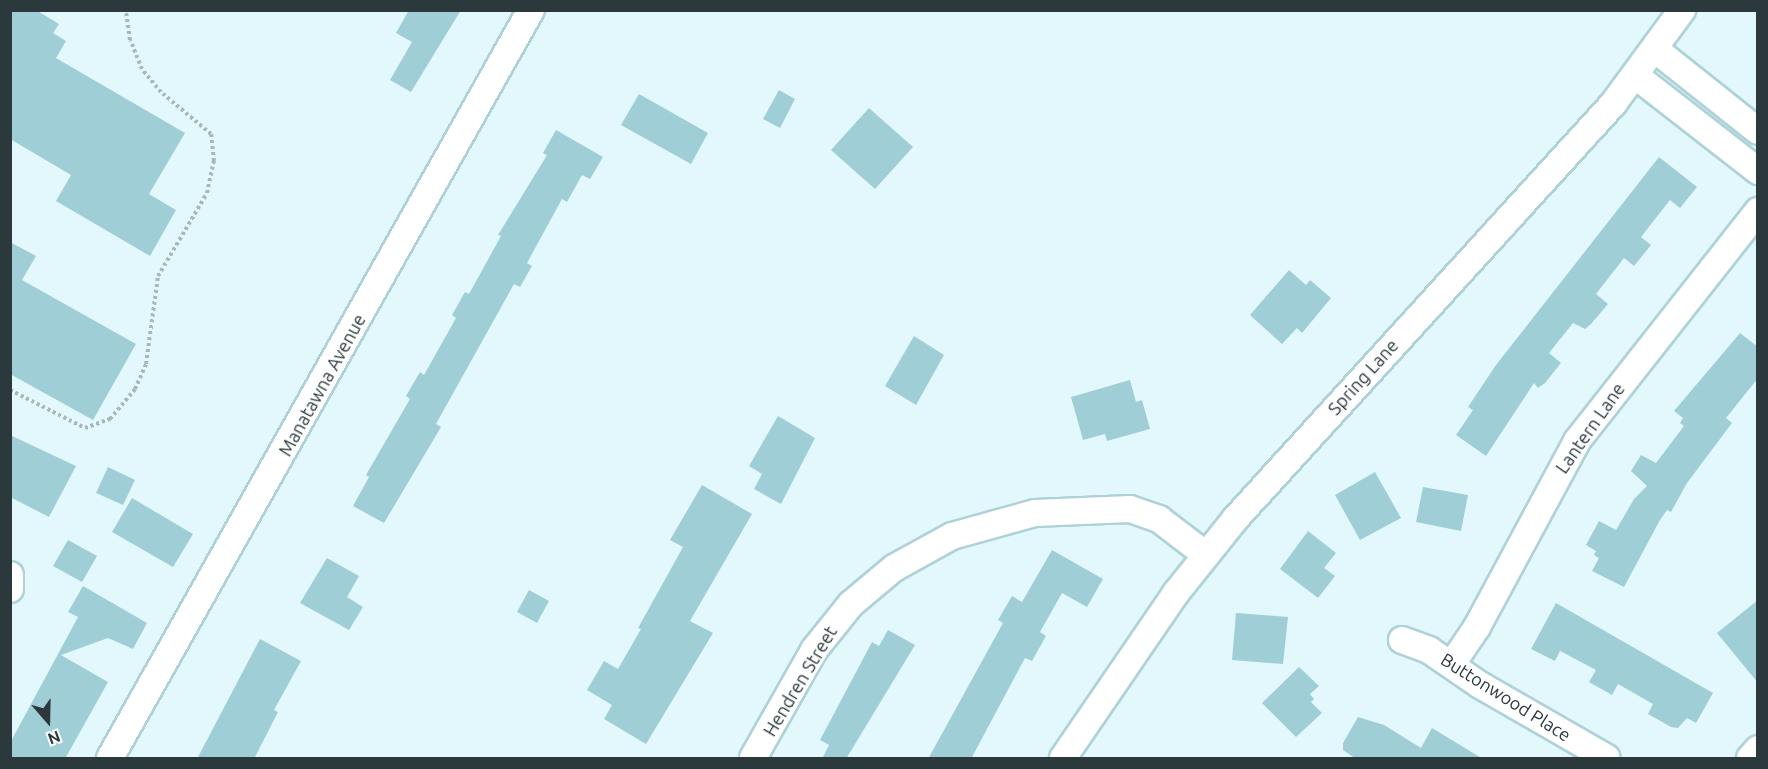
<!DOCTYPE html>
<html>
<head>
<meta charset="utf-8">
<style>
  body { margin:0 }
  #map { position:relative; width:1768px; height:769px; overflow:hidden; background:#e3f8fc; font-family:Ubuntu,sans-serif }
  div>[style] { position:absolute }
  .building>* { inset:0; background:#a0ced6 }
  .path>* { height:4px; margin-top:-2px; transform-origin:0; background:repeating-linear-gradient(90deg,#a5b8bb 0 3px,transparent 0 6px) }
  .roads { filter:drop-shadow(2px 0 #aed2d8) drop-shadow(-2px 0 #aed2d8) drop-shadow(0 2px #aed2d8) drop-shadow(0 -2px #aed2d8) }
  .minor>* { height:26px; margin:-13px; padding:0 13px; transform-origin:13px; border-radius:13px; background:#fff }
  span { translate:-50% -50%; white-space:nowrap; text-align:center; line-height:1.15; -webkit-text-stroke:6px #fff; paint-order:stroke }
  .street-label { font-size:18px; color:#2b393c }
  .frame { position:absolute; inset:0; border:12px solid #2b393c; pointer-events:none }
  .north { position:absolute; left:18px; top:691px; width:60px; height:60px; -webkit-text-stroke:4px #fff; paint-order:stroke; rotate:160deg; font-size:16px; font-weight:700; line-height:24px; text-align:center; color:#2b393c }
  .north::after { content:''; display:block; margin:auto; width:21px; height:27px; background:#2b393c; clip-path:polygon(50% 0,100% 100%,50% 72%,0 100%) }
</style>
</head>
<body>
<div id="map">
  <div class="building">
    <i style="clip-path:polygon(10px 10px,36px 10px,59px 24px,53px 33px,66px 41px,56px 58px,185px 133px,149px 194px,176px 210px,150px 256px,56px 201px,71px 175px,10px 139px)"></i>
    <i style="clip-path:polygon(409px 10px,461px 10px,411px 92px,390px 80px,412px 42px,396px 33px)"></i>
    <i style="clip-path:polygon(779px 90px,795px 99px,780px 128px,763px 119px)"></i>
    <i style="clip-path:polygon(639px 94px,708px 133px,691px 164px,621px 125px)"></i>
    <i style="clip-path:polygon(869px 108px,913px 147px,875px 189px,831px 150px)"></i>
    <i style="clip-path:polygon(556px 130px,603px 157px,590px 179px,582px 175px,567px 202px,562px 199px,527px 263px,532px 266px,520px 287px,514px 284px,436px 424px,441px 427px,384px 523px,353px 506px,369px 477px,366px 475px,410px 399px,406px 396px,420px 372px,424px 375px,456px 318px,452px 315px,465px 292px,469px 294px,501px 236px,498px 235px,547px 155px,543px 153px)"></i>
    <i style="clip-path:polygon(1659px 157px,1697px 187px,1680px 208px,1670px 200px,1641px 237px,1651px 245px,1634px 266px,1624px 258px,1596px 294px,1608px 304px,1591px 324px,1585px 329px,1573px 323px,1549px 353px,1561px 363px,1545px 383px,1538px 388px,1534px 383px,1486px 456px,1456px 435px,1473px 410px,1468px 407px,1496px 365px)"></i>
    <i style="clip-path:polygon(10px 242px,36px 256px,22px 280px,136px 344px,93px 420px,10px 374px)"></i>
    <i style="clip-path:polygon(1289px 270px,1306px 285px,1310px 280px,1331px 298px,1302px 333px,1297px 328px,1282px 344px,1250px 315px)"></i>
    <i style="clip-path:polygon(1740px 333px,1758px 347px,1758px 378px,1726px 418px,1732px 423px,1687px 483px,1671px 512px,1667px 510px,1660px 520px,1624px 587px,1592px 571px,1599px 558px,1594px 555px,1596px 551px,1586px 545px,1599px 521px,1616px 530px,1634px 499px,1647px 486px,1631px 471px,1641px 455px,1656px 463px,1684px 426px,1680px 423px,1683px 418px,1674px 411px)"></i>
    <i style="clip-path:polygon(914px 336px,944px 355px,916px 405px,885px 386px)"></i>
    <i style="clip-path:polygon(1130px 380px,1136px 402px,1142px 400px,1150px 429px,1107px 441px,1105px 434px,1083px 440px,1071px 397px)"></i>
    <i style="clip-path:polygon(778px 416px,815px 438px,781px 504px,754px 489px,762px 474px,749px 466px)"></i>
    <i style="clip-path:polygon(10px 435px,76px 466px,49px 517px,10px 497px)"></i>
    <i style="clip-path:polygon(108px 467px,135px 480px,123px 505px,96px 493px)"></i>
    <i style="clip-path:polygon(1375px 472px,1401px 518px,1360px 540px,1335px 495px)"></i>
    <i style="clip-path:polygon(702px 485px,752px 514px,690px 621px,713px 633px,646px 744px,604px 719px,612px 705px,587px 690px,604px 661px,618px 669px,641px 629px,638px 628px,683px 547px,670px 540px)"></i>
    <i style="clip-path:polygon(1423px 487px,1468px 495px,1461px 531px,1416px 522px)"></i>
    <i style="clip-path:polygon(132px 498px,193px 534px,173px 567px,112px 532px)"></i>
    <i style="clip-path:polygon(1308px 531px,1336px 553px,1324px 568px,1335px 576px,1318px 598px,1280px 569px)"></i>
    <i style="clip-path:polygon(68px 540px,97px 556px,82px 582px,53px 566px)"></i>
    <i style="clip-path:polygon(1052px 550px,1103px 579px,1087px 607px,1062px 593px,1040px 632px,1046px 636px,1032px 661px,1025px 658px,971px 759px,928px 759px,1003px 623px,998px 620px,1012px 596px,1022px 602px)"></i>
    <i style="clip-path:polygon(327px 558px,359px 576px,347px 597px,363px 607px,349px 630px,300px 603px)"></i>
    <i style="clip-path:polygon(83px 586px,147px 623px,133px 649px,108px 638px,61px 655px,108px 682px,65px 759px,10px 759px,10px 743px,78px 617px,68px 612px)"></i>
    <i style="clip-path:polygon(529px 590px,549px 601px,537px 623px,517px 612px)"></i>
    <i style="clip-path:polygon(1758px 600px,1758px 683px,1717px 633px)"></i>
    <i style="clip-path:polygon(1556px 603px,1713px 693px,1696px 723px,1687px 718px,1678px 728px,1671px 727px,1648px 714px,1653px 704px,1618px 684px,1612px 695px,1589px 682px,1596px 670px,1560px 651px,1555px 661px,1531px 649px)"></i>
    <i style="clip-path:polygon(1236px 613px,1288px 617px,1283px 664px,1232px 660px)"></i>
    <i style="clip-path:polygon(888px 630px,915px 645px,846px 759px,822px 759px,829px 745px,820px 740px,872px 642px,879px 646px)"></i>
    <i style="clip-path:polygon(260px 639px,301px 661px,274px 710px,278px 712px,254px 759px,197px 759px)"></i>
    <i style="clip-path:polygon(1299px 667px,1319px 686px,1310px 694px,1314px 699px,1311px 702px,1322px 713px,1296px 737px,1262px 703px)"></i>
    <i style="clip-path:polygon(1358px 717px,1384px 725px,1421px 748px,1432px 728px,1483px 759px,1356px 759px,1343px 750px,1343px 743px)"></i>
  </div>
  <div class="path">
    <i style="left:10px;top:390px;width:84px;rotate:26.9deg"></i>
    <i style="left:85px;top:428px;width:27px;rotate:-20deg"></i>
    <i style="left:110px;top:419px;width:39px;rotate:-50deg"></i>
    <i style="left:135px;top:389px;width:27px;rotate:-66deg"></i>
    <i style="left:146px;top:364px;width:89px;rotate:-82.2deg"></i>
    <i style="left:158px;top:276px;width:96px;rotate:-59.4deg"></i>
    <i style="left:207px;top:193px;width:33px;rotate:-78deg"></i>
    <i style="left:214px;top:161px;width:27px;rotate:-96deg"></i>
    <i style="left:211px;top:134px;width:65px;rotate:-140deg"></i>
    <i style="left:161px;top:92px;width:30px;rotate:-130deg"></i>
    <i style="left:142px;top:69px;width:31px;rotate:-112deg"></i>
    <i style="left:130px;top:40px;width:30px;rotate:-98deg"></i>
  </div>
  <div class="roads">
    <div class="minor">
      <i style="left:1656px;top:50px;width:130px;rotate:38.5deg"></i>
      <i style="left:1636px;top:76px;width:155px;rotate:37.9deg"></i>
      <i style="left:10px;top:575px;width:14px;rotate:90deg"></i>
      <i style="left:1402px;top:640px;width:29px;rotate:20deg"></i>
      <i style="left:1429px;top:650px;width:62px;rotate:34.5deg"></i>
      <i style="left:1480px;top:685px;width:146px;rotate:29.9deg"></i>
      <i style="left:1452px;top:664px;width:45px;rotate:-56deg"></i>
      <i style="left:1477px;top:627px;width:211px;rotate:-61.7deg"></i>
      <i style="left:1577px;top:441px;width:293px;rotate:-51.8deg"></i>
      <i style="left:110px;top:758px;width:858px;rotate:-60.63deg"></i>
      <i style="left:753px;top:758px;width:124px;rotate:-60.5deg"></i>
      <i style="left:814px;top:650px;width:59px;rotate:-51.2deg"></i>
      <i style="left:851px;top:604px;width:56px;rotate:-39.9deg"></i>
      <i style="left:894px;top:568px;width:66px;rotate:-28.9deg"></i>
      <i style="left:952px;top:536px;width:86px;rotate:-15.5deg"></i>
      <i style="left:1035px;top:513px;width:95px;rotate:-2.4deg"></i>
      <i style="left:1130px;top:509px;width:31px;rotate:19deg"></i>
      <i style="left:1159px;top:519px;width:59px;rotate:37.5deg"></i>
      <i style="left:1063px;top:758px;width:200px;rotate:-55.6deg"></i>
      <i style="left:1176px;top:593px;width:96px;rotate:-51.3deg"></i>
      <i style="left:1236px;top:518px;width:560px;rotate:-47.68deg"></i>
      <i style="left:1613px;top:104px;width:117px;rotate:-53.7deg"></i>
      <i style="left:1750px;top:758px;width:12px;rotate:-48deg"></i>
    </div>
  </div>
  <div class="street-label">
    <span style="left:1363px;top:377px;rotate:-48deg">Spring Lane</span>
    <span style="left:322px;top:385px;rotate:-61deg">Manatawna Avenue</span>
    <span style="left:1590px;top:428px;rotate:-55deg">Lantern Lane</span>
    <span style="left:800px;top:681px;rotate:-59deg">Hendren Street</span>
    <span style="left:1506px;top:697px;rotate:32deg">Buttonwood Place</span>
  </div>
  <div class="frame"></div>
  <div class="north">N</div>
</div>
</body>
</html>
